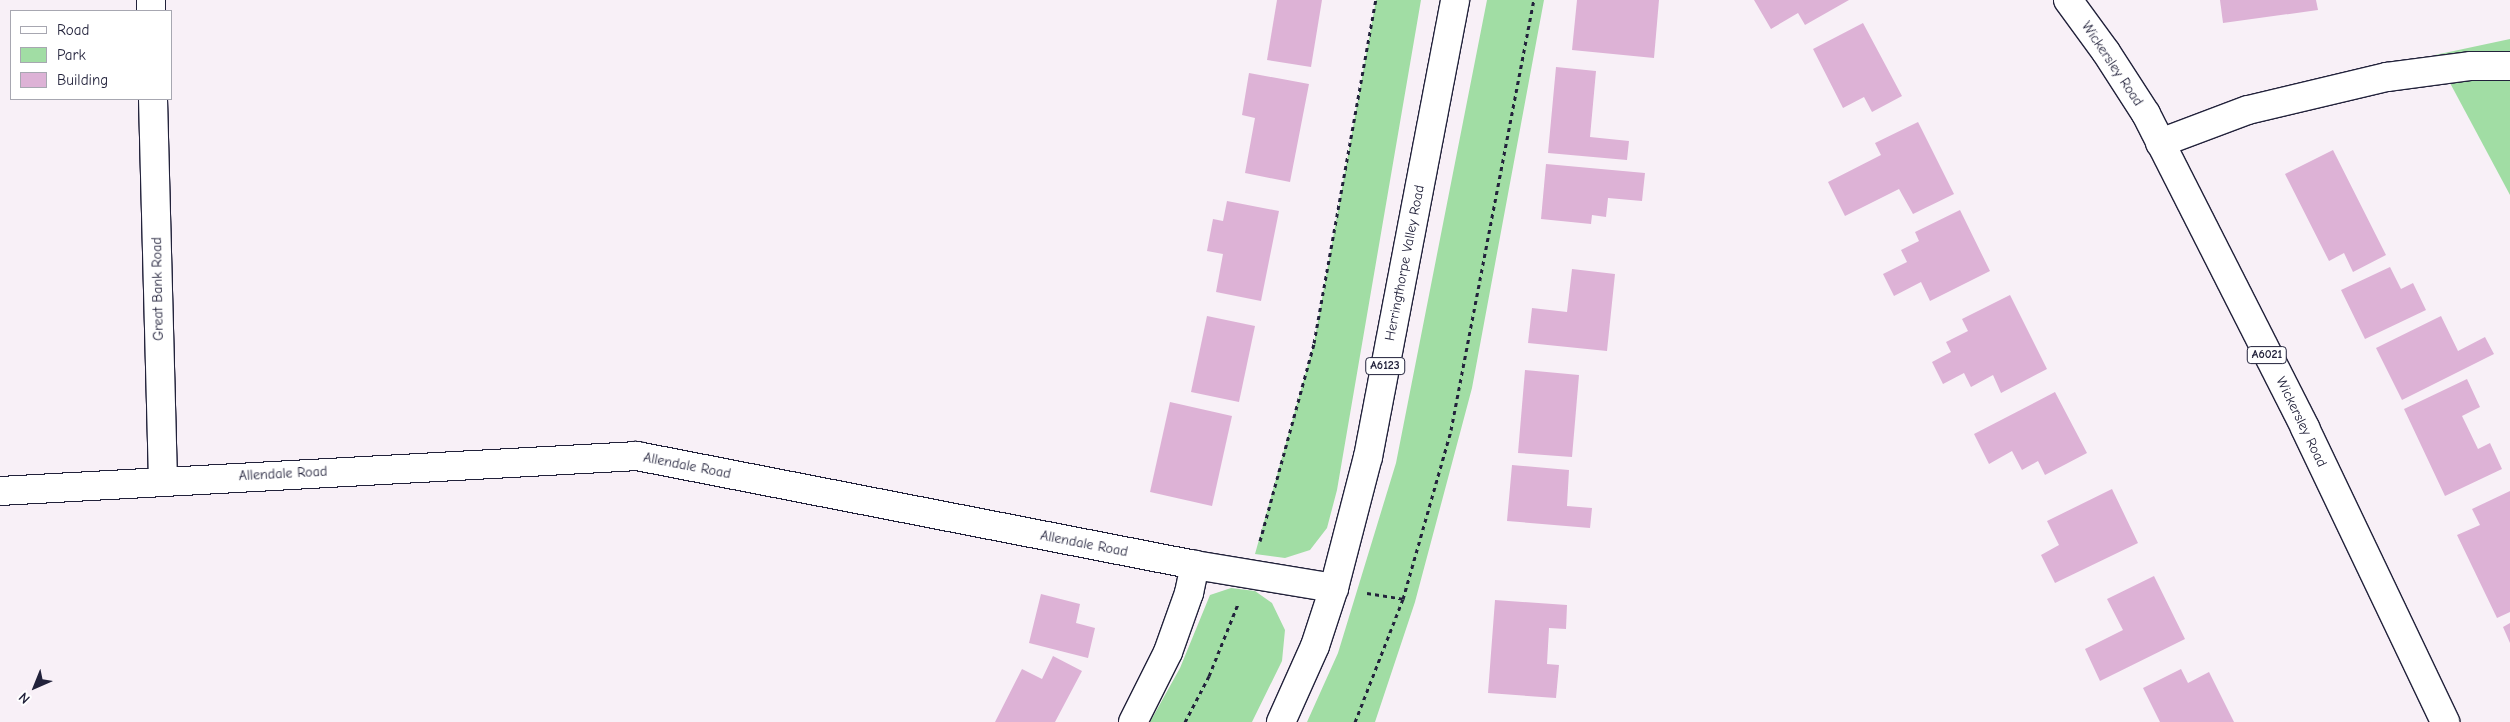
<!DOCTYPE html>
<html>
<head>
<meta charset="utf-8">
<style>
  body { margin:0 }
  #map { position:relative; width:2510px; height:722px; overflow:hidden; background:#f8f0f7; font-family:"Comic Neue",sans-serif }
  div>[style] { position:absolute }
  .green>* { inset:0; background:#a1dda4 }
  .building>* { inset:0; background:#ddb2d6 }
  .path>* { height:3px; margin-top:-1.5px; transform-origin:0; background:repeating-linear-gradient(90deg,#22223b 0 4px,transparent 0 8px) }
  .roads { filter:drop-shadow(1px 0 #22223b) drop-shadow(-1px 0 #22223b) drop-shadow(0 1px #22223b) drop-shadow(0 -1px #22223b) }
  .minor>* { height:28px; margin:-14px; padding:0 14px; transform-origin:14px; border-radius:14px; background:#fff }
  .major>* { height:28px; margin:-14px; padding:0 14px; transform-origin:14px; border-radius:14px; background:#fff }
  span { translate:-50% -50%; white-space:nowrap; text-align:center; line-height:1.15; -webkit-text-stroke:4px #fff; paint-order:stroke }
  .shield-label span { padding:1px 4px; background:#fff; border:1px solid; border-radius:4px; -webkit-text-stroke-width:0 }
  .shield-label { font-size:12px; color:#22223b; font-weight:700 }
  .street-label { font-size:14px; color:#22223b }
  .legend { position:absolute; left:10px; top:10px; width:162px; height:90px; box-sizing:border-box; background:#fff; border:1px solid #a7a7b1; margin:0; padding:6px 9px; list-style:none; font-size:15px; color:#22223b }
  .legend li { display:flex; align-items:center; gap:10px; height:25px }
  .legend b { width:25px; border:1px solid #a7a7b1 }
  .north { position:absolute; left:10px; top:662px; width:50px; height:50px; -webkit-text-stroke:4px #fff; paint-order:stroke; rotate:224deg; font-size:14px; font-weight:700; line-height:20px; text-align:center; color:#22223b }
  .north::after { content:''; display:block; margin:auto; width:18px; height:22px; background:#22223b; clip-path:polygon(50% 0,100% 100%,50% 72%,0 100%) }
</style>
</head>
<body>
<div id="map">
  <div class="green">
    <i style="clip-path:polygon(1376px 0,1421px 0,1337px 490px,1327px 528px,1310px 550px,1285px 558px,1255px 554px,1314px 343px)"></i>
    <i style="clip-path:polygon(1487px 0,1544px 0,1472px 388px,1415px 602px,1375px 722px,1307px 722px,1338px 653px,1396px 463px)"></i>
    <i style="clip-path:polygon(2510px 39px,2510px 195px,2435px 55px)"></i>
    <i style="clip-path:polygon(1231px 588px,1255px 591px,1272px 603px,1285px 630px,1282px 661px,1252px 722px,1150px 722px,1180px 668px,1210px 595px)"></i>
  </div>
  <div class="building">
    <i style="clip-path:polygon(1277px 0,1322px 0,1311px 67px,1267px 60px)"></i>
    <i style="clip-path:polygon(1577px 0,1659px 0,1654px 58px,1572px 50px)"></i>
    <i style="clip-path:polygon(1754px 0,1849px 0,1805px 25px,1798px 13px,1771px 29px)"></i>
    <i style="clip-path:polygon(2220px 0,2316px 0,2318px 10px,2223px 23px)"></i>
    <i style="clip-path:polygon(1863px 23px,1902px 96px,1872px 112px,1864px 97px,1843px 108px,1813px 49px)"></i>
    <i style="clip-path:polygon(1556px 67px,1596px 71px,1590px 137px,1629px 141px,1627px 160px,1548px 153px)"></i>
    <i style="clip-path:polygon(1249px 73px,1309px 84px,1290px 182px,1245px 173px,1255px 118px,1242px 115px)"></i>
    <i style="clip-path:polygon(1918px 122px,1954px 194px,1913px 214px,1899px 189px,1845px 216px,1828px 182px,1881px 155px,1875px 143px)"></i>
    <i style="clip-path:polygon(2333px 150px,2386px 255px,2353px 272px,2344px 253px,2329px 261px,2285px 174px)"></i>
    <i style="clip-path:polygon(1546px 164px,1645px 173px,1642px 201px,1608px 198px,1606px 217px,1592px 215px,1591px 224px,1541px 219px)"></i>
    <i style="clip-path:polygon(1227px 201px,1279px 211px,1261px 301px,1216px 292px,1223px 254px,1207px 251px,1213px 219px,1223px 221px)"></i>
    <i style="clip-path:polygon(1960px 210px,1990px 271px,1930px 301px,1921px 282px,1894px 296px,1883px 274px,1907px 262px,1901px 250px,1919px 241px,1915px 232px)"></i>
    <i style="clip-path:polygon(2390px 267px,2401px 289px,2413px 283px,2426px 310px,2365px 339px,2341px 290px)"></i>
    <i style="clip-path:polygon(1572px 269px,1615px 274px,1607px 351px,1528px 343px,1532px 308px,1567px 312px)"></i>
    <i style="clip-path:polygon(2010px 295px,2047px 369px,2001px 393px,1993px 375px,1971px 387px,1964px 373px,1943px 384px,1932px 362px,1951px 352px,1946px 342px,1968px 331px,1962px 319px)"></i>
    <i style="clip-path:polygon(1207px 316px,1255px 326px,1239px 402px,1191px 392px)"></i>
    <i style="clip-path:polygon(2441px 316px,2458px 351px,2485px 337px,2494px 354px,2402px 400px,2376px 348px)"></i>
    <i style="clip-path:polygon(1525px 370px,1579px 375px,1572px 457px,1518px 453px)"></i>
    <i style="clip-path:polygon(2467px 379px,2480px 407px,2462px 416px,2478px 449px,2490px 443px,2502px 469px,2445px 496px,2404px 409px)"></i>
    <i style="clip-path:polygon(2055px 392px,2087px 453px,2045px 475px,2038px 461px,2022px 470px,2012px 451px,1989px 464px,1974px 434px)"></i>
    <i style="clip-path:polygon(1170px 402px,1232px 416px,1212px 506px,1150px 492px)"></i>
    <i style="clip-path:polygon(1512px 465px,1569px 470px,1567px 506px,1592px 508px,1590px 528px,1507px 521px)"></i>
    <i style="clip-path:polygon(2112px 489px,2138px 543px,2055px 583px,2041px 555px,2059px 545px,2047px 521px)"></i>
    <i style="clip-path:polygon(2510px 491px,2510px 612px,2497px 618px,2457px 535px,2480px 525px,2472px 509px)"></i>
    <i style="clip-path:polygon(2154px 576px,2185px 639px,2100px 681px,2085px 649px,2123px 630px,2107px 599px)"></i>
    <i style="clip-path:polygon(1041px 594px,1080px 604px,1076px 623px,1095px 628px,1088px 658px,1029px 643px)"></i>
    <i style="clip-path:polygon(1495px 600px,1567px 605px,1566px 629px,1549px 628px,1547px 664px,1559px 665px,1556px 698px,1488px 693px)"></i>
    <i style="clip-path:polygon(2510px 623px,2510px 643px,2503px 627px)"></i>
    <i style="clip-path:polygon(1053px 656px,1082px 671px,1055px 722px,995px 722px,1022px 669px,1042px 679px)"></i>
    <i style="clip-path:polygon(2181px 669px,2188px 683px,2209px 672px,2234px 722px,2160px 722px,2143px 688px)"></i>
  </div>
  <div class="path">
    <i style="left:1260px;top:541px;width:205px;rotate:-74.7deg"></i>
    <i style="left:1314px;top:343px;width:349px;rotate:-79.8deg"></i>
    <i style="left:1367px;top:593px;width:36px;rotate:9deg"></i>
    <i style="left:1185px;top:722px;width:52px;rotate:-62.4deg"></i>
    <i style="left:1209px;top:676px;width:78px;rotate:-68.1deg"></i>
    <i style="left:1355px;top:722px;width:132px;rotate:-68.7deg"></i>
    <i style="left:1403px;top:599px;width:176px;rotate:-74.1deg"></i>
    <i style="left:1451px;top:430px;width:438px;rotate:-79.1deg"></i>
  </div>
  <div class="roads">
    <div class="minor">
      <i style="left:151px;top:0;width:11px;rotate:90deg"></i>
      <i style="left:153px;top:99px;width:381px;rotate:88.5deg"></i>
      <i style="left:2160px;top:143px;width:94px;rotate:-20.6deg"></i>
      <i style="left:2248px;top:110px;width:143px;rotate:-13.4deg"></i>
      <i style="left:2387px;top:77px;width:85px;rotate:-7.5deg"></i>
      <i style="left:2471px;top:66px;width:39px"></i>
      <i style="left:0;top:491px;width:638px;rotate:-3.14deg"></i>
      <i style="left:637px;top:456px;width:569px;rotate:11.05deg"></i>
      <i style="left:1195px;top:565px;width:141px;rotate:9.4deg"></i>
      <i style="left:1133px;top:722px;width:78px;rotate:-63.4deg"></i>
      <i style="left:1168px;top:652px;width:63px;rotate:-70.4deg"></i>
      <i style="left:1189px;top:593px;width:29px;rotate:-78deg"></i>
    </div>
    <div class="major">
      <i style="left:2068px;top:0;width:64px;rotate:53.8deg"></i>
      <i style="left:2106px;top:52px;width:74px;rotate:57.2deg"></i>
      <i style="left:2146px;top:114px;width:352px;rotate:63.1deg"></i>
      <i style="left:2305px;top:428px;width:326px;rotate:64.5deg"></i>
      <i style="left:1281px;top:722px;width:83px;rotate:-65.9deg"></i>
      <i style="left:1315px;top:646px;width:61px;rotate:-71.9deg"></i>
      <i style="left:1334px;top:588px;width:135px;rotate:-75.5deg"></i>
      <i style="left:1368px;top:457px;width:465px;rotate:-79.2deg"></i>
    </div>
  </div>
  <div class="shield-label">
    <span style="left:2267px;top:355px">A6021</span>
    <span style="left:1385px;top:366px">A6123</span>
  </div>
  <div class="street-label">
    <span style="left:2112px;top:64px;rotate:56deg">Wickersley Road</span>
    <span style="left:1405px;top:263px;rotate:-79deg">Herringthorpe Valley Road</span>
    <span style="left:158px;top:289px;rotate:-91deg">Great Bank Road</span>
    <span style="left:2301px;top:422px;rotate:64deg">Wickersley Road</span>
    <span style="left:687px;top:466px;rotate:11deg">Allendale Road</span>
    <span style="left:283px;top:474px;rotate:-3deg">Allendale Road</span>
    <span style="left:1084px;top:544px;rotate:11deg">Allendale Road</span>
  </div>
  <ul class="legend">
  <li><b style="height:6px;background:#fff"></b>Road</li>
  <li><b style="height:14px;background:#a1dda4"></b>Park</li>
  <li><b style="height:14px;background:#ddb2d6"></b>Building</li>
  </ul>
  <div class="north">N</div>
</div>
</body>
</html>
